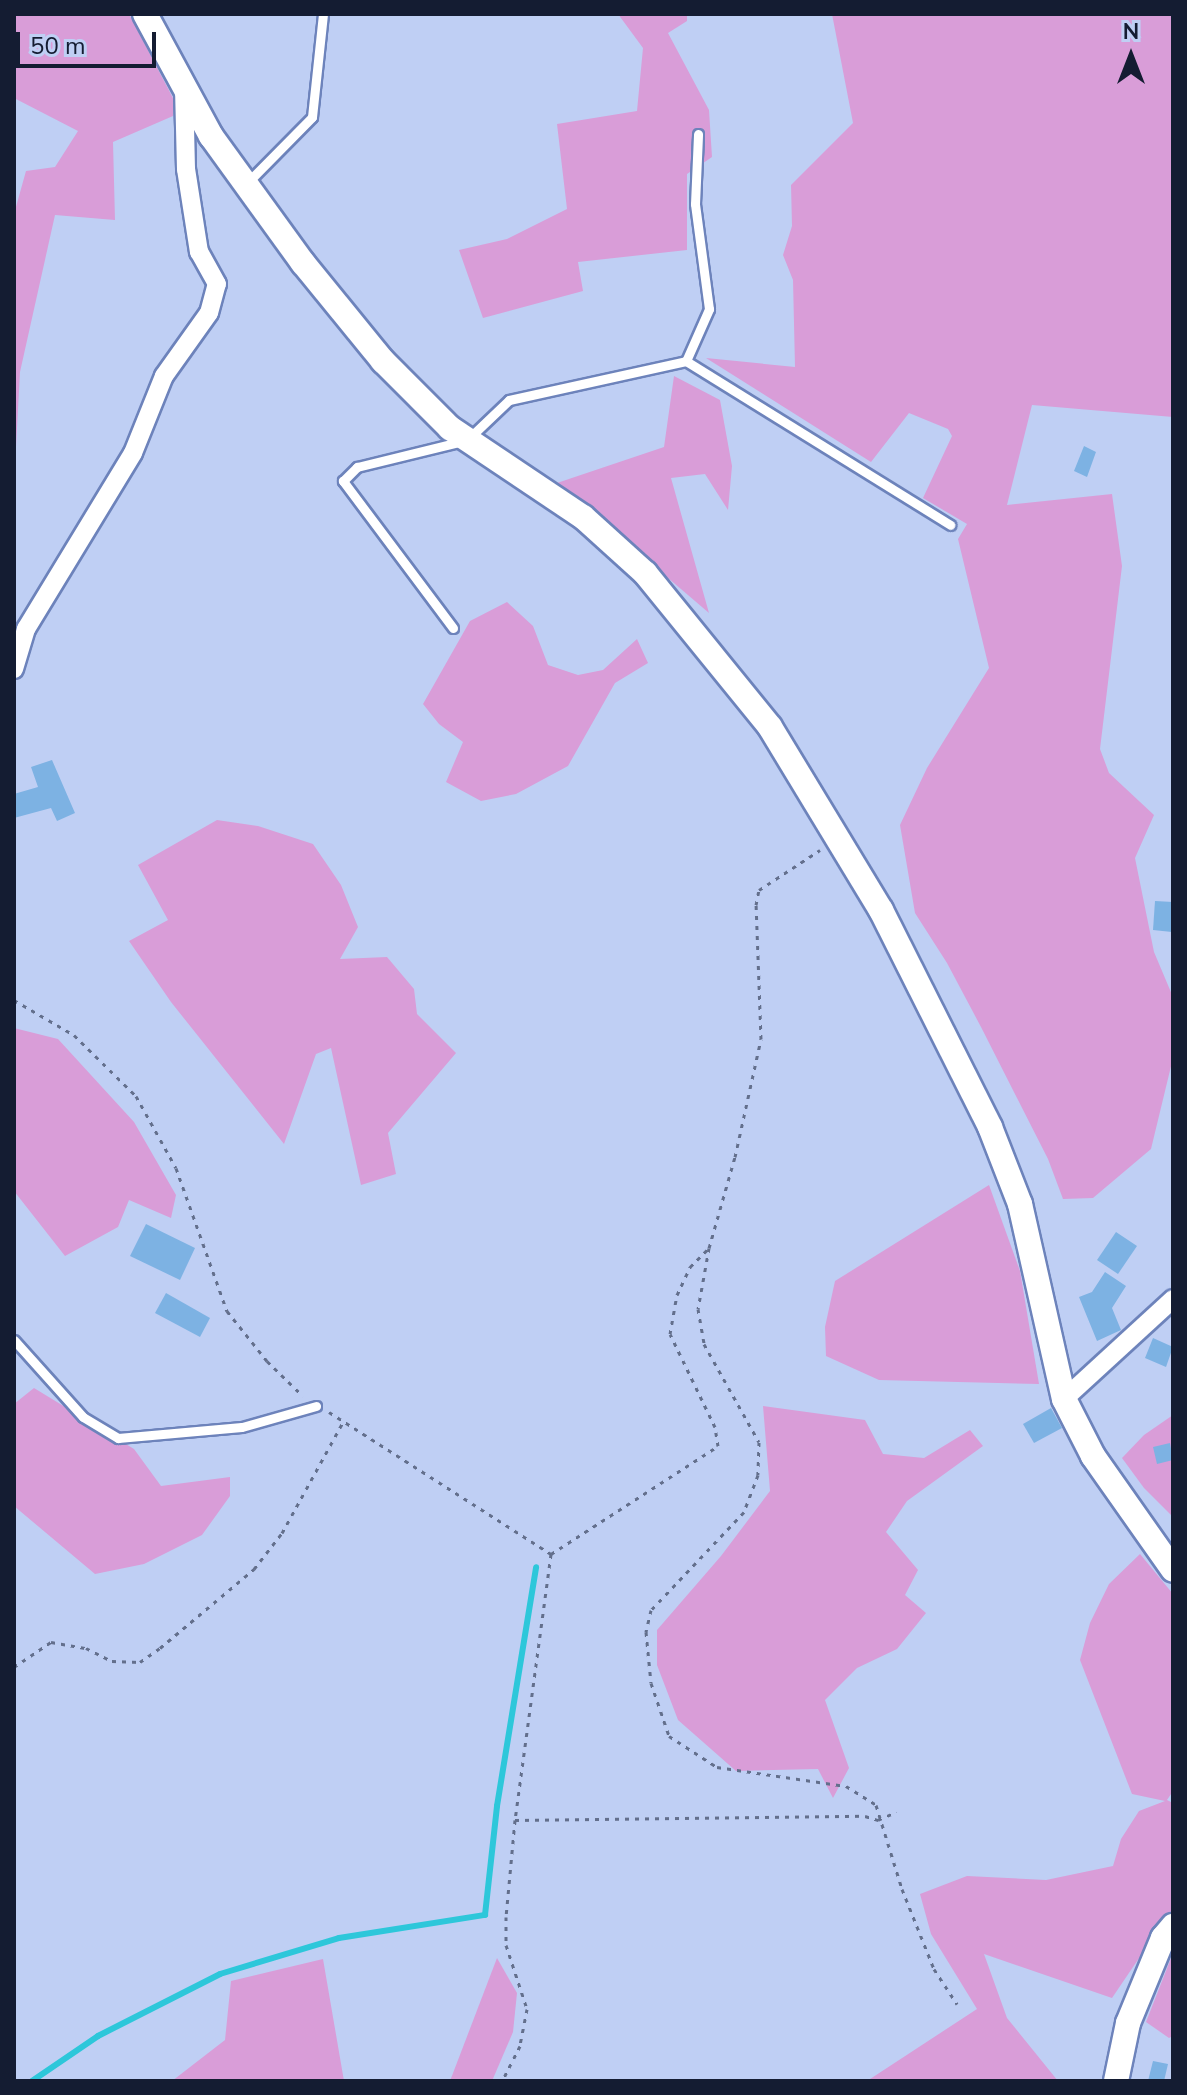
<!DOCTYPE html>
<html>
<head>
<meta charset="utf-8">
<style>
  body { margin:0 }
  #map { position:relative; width:1187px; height:2095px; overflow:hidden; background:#bfcff4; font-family:"Nunito Sans",sans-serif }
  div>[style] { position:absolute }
  .green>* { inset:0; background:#d99dd8 }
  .stream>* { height:6px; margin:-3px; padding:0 3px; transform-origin:3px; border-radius:3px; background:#2dc7da }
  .building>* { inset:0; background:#7db2e3 }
  .path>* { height:3px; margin-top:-1.5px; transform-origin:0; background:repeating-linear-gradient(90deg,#636f8c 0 4px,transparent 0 10px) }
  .roads { filter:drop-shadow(2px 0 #6d83bb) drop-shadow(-2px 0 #6d83bb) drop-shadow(0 2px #6d83bb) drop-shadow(0 -2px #6d83bb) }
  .lane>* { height:9px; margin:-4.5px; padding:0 4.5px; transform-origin:4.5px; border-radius:4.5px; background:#fff }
  .street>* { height:18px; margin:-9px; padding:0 9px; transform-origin:9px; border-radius:9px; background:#fff }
  .secondary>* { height:24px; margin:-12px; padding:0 12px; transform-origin:12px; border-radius:12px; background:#fff }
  span { translate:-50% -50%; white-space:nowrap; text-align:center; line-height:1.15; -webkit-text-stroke:6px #bfcff4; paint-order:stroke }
  .frame { position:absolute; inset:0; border:16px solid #141c32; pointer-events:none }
  .north { position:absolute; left:1091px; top:16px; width:80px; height:80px; -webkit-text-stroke:6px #bfcff4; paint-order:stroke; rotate:0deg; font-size:22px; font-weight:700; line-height:32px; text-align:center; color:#141c32 }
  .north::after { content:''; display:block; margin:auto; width:28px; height:36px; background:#141c32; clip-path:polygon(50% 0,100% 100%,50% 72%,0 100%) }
  .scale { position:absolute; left:16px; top:32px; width:140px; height:36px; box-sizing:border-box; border:4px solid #141c32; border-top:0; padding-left:10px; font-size:24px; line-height:28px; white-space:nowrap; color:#141c32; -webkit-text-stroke:6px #bfcff4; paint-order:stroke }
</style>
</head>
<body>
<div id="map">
  <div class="green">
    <i style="clip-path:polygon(14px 14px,129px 14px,174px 100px,173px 116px,113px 142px,115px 220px,55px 215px,20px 372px,14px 484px,14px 214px,26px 171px,55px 167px,78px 131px,14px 98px)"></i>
    <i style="clip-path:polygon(618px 14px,687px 14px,687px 21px,668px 33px,709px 110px,712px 157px,687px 174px,687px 250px,578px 262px,583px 291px,483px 318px,459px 250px,507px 239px,567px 209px,557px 124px,637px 111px,643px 48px)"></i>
    <i style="clip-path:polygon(832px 14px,1173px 14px,1173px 417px,1032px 405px,1007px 505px,1112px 494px,1122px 566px,1100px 749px,1109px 773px,1154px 815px,1135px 858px,1154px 952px,1173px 997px,1173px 1058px,1151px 1149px,1093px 1198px,1063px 1199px,1048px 1159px,981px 1027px,947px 963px,915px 913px,900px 825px,927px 768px,989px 668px,958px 539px,967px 524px,923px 498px,952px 436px,948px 429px,909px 413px,871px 462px,706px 358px,795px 367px,793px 280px,783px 255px,792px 226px,791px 185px,853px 123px)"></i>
    <i style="clip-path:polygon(674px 376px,720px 400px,732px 466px,728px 510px,705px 474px,671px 478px,709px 613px,557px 483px,664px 447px)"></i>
    <i style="clip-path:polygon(507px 602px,533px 626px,548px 665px,578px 675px,603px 670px,637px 639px,648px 663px,615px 683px,568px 766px,516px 794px,481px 801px,446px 782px,463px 742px,439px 724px,423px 704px,470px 621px)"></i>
    <i style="clip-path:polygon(217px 820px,258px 826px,313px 844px,341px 885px,358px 927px,340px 959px,387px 957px,414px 989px,417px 1014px,456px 1053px,388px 1133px,396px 1174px,361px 1185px,331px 1048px,316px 1054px,284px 1144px,171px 1002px,129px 941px,168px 920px,138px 865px)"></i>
    <i style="clip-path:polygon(14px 1028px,58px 1039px,134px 1122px,176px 1195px,171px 1218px,129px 1200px,118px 1227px,65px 1256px,14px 1191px)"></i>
    <i style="clip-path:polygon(989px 1185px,1020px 1271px,1039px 1384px,879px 1380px,826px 1356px,825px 1327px,835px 1281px)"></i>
    <i style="clip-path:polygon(34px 1388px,134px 1449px,161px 1486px,230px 1477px,230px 1496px,202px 1535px,144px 1564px,95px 1574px,14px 1506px,14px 1404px)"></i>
    <i style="clip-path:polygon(763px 1406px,865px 1420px,883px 1454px,924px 1458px,970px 1430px,983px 1446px,907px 1501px,886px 1532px,918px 1570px,905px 1595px,926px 1613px,897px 1649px,857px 1668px,825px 1700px,849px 1768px,833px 1798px,818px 1769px,736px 1771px,678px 1720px,657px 1665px,657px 1630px,721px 1556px,770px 1491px)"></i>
    <i style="clip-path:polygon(1173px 1415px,1173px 1517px,1144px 1488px,1122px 1458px,1144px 1435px)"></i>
    <i style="clip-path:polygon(1140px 1554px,1173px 1594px,1173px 1791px,1167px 1800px,1173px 1803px,1173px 1908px,1112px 1998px,984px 1954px,1007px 2018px,1058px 2081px,867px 2081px,977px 2009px,931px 1934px,920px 1894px,967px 1876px,1046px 1880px,1113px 1866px,1121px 1839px,1139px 1811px,1165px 1801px,1132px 1794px,1080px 1660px,1090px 1623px,1109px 1584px)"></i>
    <i style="clip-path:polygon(1173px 1953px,1173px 2036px,1169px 2038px,1146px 2022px)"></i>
    <i style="clip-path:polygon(497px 1958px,517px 1993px,513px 2032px,492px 2081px,450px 2081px)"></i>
    <i style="clip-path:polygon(323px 1959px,344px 2081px,172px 2081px,225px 2040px,231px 1981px)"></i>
  </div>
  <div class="stream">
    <i style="left:32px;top:2081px;width:80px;rotate:-34.3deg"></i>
    <i style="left:98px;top:2036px;width:137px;rotate:-26.9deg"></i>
    <i style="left:220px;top:1974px;width:124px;rotate:-16.8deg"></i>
    <i style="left:339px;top:1938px;width:148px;rotate:-9deg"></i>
    <i style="left:485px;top:1915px;width:110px;rotate:-83.7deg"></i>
    <i style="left:497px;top:1806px;width:242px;rotate:-80.7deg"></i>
  </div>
  <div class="building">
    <i style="clip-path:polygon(1084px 446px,1096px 452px,1087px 477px,1074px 471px)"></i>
    <i style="clip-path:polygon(52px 760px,75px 813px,57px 821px,51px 808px,14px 818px,14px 794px,38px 787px,31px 767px)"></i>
    <i style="clip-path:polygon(1155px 901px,1173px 902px,1172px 932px,1153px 930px)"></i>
    <i style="clip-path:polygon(146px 1224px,195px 1248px,180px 1280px,130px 1256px)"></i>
    <i style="clip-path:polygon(1116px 1232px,1137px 1246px,1118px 1274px,1097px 1260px)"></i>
    <i style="clip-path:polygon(1105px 1272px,1126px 1286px,1112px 1308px,1121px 1330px,1097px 1341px,1079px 1297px,1092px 1292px)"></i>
    <i style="clip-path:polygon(166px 1293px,210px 1318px,200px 1337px,155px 1313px)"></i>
    <i style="clip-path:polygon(1153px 1338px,1173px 1347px,1166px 1367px,1145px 1358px)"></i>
    <i style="clip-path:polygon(1051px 1408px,1062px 1428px,1034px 1443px,1023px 1424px)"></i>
    <i style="clip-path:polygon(1170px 1443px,1173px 1460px,1157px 1464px,1153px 1447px)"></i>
    <i style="clip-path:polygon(1153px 2061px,1168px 2064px,1164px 2081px,1148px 2081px)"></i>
  </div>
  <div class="path">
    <i style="left:14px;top:1000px;width:69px;rotate:30.3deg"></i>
    <i style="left:74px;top:1035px;width:87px;rotate:44.5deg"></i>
    <i style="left:136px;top:1096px;width:82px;rotate:60.9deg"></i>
    <i style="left:176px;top:1168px;width:152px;rotate:70.4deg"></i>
    <i style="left:227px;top:1311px;width:64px;rotate:51.3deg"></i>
    <i style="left:267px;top:1361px;width:50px;rotate:44.2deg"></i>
    <i style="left:709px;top:1248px;width:62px;rotate:100.2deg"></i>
    <i style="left:698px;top:1309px;width:36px;rotate:80deg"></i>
    <i style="left:704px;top:1344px;width:112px;rotate:60.7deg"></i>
    <i style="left:759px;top:1442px;width:33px;rotate:92deg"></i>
    <i style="left:758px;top:1475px;width:40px;rotate:111deg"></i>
    <i style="left:744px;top:1512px;width:135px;rotate:133.5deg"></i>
    <i style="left:651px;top:1610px;width:23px;rotate:103deg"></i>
    <i style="left:646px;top:1632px;width:51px;rotate:84.4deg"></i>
    <i style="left:651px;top:1683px;width:56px;rotate:71.2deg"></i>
    <i style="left:669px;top:1736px;width:57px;rotate:32.9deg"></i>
    <i style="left:717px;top:1767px;width:130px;rotate:8.4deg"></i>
    <i style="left:846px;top:1786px;width:36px;rotate:32deg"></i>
    <i style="left:876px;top:1805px;width:88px;rotate:72.8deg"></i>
    <i style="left:902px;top:1889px;width:86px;rotate:68.2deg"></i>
    <i style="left:934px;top:1969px;width:42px;rotate:56.7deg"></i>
    <i style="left:329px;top:1412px;width:264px;rotate:32.6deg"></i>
    <i style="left:551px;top:1554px;width:268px;rotate:97.7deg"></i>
    <i style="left:515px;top:1820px;width:97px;rotate:95.3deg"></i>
    <i style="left:506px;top:1917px;width:28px;rotate:90deg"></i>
    <i style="left:506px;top:1945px;width:67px;rotate:71.8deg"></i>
    <i style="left:527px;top:2009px;width:38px;rotate:101deg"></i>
    <i style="left:520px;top:2046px;width:39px;rotate:117deg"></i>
    <i style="left:551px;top:1554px;width:199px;rotate:-32.9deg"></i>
    <i style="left:718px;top:1446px;width:19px;rotate:-99deg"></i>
    <i style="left:715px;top:1427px;width:103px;rotate:-115.8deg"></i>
    <i style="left:670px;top:1334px;width:40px;rotate:-80deg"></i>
    <i style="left:677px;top:1295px;width:31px;rotate:-65deg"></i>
    <i style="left:690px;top:1267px;width:27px;rotate:-45deg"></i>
    <i style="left:709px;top:1248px;width:95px;rotate:-74.1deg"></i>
    <i style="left:735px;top:1157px;width:121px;rotate:-77.6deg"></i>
    <i style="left:761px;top:1039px;width:134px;rotate:-92.1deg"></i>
    <i style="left:756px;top:905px;width:15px;rotate:-79deg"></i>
    <i style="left:759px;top:890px;width:73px;rotate:-33.3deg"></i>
    <i style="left:14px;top:1667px;width:45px;rotate:-34deg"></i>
    <i style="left:51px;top:1642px;width:36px;rotate:10deg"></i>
    <i style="left:86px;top:1648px;width:29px;rotate:27deg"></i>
    <i style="left:112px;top:1661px;width:28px;rotate:2deg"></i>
    <i style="left:140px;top:1662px;width:24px;rotate:-35deg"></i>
    <i style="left:160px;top:1648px;width:123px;rotate:-40deg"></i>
    <i style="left:254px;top:1569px;width:46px;rotate:-52.1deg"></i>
    <i style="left:282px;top:1533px;width:129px;rotate:-61.2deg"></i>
    <i style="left:515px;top:1820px;width:350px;rotate:-0.7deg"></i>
    <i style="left:865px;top:1816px;width:14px;rotate:17deg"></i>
    <i style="left:878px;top:1820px;width:20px;rotate:-24deg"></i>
  </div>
  <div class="roads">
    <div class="lane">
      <i style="left:246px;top:184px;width:94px;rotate:-45.4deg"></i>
      <i style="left:312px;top:117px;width:104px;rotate:-83.9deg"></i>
      <i style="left:686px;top:361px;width:57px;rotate:-66.1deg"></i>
      <i style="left:709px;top:309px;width:106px;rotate:-97.6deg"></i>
      <i style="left:695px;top:204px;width:70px;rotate:-87.5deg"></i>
      <i style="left:453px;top:628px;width:184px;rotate:-126.8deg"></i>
      <i style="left:343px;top:481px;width:20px;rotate:-45deg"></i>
      <i style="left:357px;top:467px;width:113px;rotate:-13.8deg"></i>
      <i style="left:467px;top:440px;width:58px;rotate:-43.6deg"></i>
      <i style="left:509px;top:400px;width:181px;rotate:-12.4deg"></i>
      <i style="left:686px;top:361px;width:311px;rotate:31.8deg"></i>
      <i style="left:14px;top:1340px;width:103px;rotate:48.1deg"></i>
      <i style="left:83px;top:1417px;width:41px;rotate:31deg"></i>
      <i style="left:118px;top:1438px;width:124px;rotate:-5.1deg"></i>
      <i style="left:242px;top:1427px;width:77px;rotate:-15.8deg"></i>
    </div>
    <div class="street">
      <i style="left:14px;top:669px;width:42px;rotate:-73.3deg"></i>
      <i style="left:26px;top:629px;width:206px;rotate:-58.7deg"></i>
      <i style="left:133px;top:453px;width:83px;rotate:-68.1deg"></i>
      <i style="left:164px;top:376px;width:77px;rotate:-54.5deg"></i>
      <i style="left:209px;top:313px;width:30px;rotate:-75deg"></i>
      <i style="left:217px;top:284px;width:37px;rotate:-119deg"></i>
      <i style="left:199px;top:252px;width:84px;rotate:-98.9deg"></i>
      <i style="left:186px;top:169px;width:80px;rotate:-91.4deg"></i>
      <i style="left:1064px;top:1399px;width:148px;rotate:-42.5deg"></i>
    </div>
    <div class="secondary">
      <i style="left:145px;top:14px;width:139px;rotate:61.6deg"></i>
      <i style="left:211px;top:136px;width:157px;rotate:54.1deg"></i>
      <i style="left:303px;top:263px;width:127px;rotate:50.8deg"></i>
      <i style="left:383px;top:361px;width:95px;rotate:45deg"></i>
      <i style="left:450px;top:428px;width:160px;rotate:33.8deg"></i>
      <i style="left:583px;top:517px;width:84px;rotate:42.1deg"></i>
      <i style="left:645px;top:573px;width:198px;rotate:50.9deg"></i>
      <i style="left:770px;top:727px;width:214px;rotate:58.8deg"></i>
      <i style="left:881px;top:910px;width:243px;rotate:63.3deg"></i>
      <i style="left:990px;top:1127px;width:83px;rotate:68.7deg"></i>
      <i style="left:1020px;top:1204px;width:200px;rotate:77.3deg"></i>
      <i style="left:1064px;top:1399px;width:64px;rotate:63deg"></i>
      <i style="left:1093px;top:1456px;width:139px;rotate:54.9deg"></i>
      <i style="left:1116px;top:2081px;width:59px;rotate:-78.3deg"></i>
      <i style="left:1128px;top:2023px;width:92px;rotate:-67.6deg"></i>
      <i style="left:1163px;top:1938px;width:16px;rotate:-50deg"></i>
    </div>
  </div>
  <div class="frame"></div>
  <div class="north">N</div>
  <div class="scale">50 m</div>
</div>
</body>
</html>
